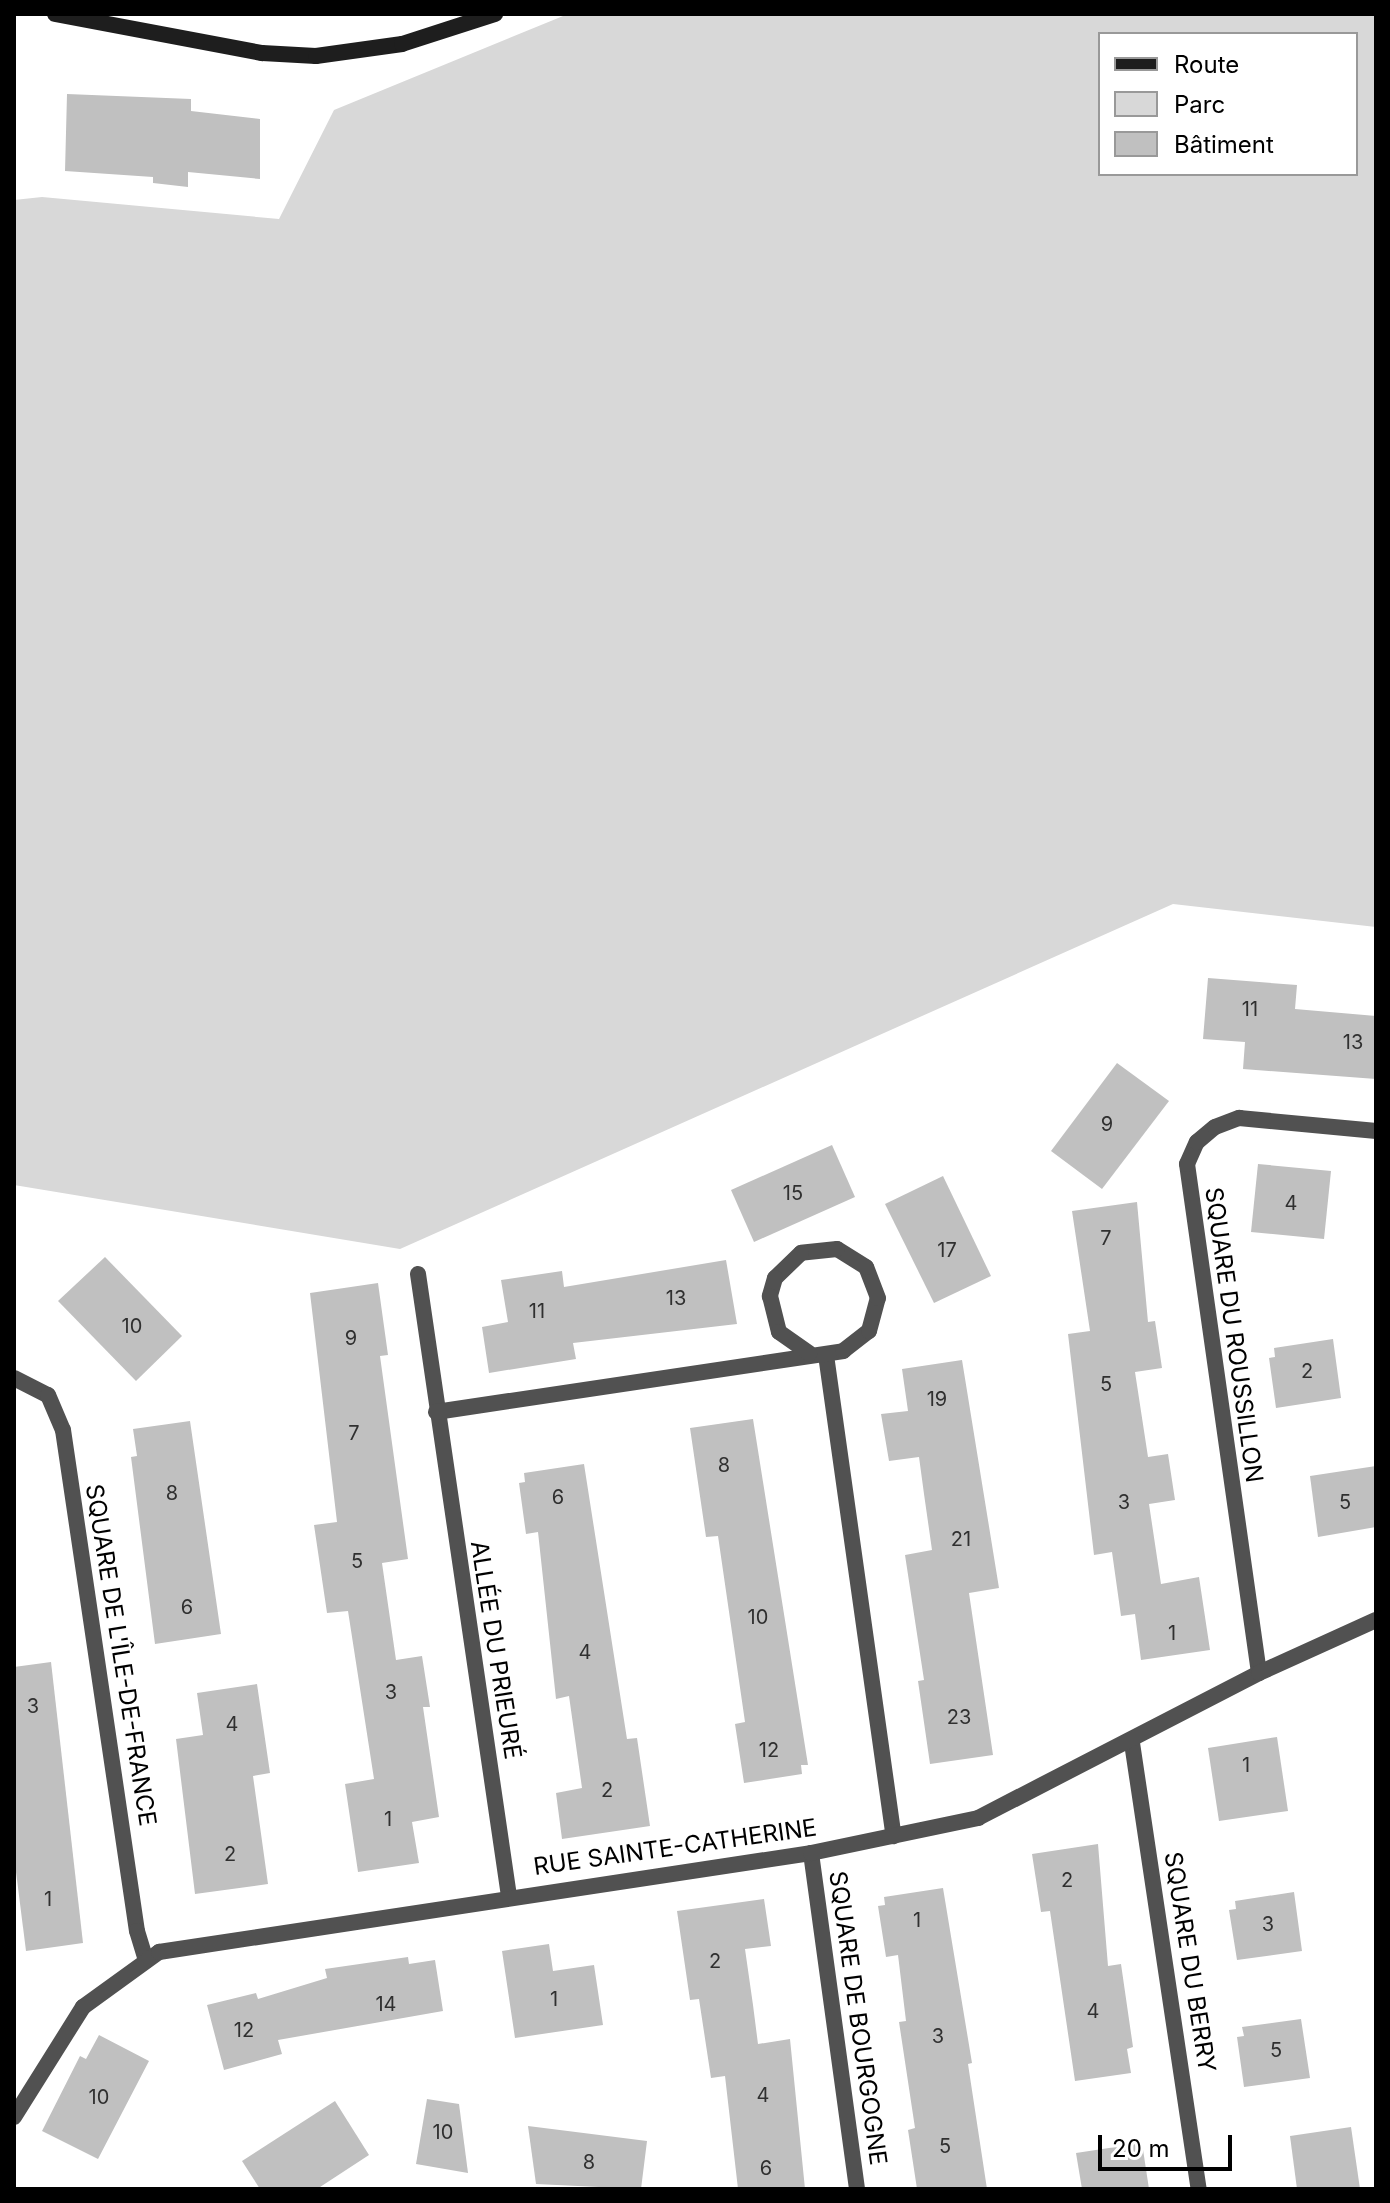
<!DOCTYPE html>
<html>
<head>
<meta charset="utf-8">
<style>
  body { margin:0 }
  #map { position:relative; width:1390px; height:2203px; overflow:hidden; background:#fff; font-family:Inter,sans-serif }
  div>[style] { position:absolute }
  .green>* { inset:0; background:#d8d8d8 }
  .building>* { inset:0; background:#c0c0c0 }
  .street>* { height:16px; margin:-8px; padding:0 8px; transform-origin:8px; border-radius:8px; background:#515151 }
  .secondary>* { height:16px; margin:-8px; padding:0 8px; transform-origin:8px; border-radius:8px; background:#1e1e1e }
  span { translate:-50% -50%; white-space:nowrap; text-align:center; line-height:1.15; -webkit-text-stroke:6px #fff; paint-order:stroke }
  .number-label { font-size:20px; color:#303030 }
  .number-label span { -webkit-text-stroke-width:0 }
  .street-label { font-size:24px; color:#000 }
  .frame { position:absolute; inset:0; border:16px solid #000; pointer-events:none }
  .legend { position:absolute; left:1098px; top:32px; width:260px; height:144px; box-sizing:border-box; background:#fff; border:2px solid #999; margin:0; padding:10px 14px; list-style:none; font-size:24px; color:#000 }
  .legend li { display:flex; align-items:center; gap:16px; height:40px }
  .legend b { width:40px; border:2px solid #999 }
  .scale { position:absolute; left:1098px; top:2135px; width:134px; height:36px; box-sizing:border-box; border:4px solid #000; border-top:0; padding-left:10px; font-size:24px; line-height:28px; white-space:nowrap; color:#000; -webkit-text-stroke:6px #fff; paint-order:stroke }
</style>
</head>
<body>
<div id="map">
  <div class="green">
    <i style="clip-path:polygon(evenodd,568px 14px,1376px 14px,1376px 927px,1173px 904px,400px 1249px,14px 1185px,14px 200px,42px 197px,279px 219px,334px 110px,568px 14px,1100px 34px,1356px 34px,1356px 174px,1100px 174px,1100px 34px)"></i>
  </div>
  <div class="building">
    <i style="clip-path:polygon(67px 94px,191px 99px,191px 111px,260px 119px,260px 179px,188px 172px,188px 187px,153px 183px,153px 177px,65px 171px)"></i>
    <i style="clip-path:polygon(1208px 978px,1297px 985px,1295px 1009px,1376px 1016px,1376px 1079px,1243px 1069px,1245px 1042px,1203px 1039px)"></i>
    <i style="clip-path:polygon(1117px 1063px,1169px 1101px,1102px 1189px,1051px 1151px)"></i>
    <i style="clip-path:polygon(832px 1145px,855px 1197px,754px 1242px,731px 1190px)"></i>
    <i style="clip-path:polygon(1258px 1164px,1331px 1171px,1324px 1239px,1251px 1232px)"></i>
    <i style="clip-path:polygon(943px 1176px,991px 1276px,934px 1303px,885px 1204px)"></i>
    <i style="clip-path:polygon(1137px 1202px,1148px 1322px,1155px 1321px,1162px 1368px,1135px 1372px,1148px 1457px,1168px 1454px,1175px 1500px,1149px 1504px,1161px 1584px,1199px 1577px,1210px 1650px,1141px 1660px,1135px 1614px,1121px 1616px,1112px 1552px,1094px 1555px,1068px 1334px,1090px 1331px,1072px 1211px)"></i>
    <i style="clip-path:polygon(105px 1257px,182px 1336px,136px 1381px,58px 1301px)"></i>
    <i style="clip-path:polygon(726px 1260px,737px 1324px,573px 1343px,576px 1359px,489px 1373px,482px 1327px,508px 1322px,501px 1280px,562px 1271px,564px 1287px)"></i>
    <i style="clip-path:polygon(378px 1283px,388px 1355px,380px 1356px,408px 1559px,382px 1563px,396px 1660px,422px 1656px,430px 1707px,423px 1707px,439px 1817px,412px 1822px,419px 1863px,358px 1872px,345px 1784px,374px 1779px,348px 1611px,327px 1613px,314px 1525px,337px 1522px,310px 1293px)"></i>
    <i style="clip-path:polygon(1333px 1339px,1341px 1398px,1276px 1408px,1269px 1358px,1275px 1357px,1274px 1348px)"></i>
    <i style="clip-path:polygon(962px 1360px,999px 1588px,969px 1593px,993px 1755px,930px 1764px,918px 1681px,924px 1680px,905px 1555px,932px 1550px,924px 1494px,919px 1457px,889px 1461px,881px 1414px,908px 1411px,902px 1369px)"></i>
    <i style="clip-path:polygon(753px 1419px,808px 1765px,801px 1765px,802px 1774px,744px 1783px,735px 1724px,745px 1722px,718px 1536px,706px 1537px,690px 1428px)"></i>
    <i style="clip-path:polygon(190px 1421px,221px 1634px,155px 1644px,131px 1457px,137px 1456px,133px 1429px)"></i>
    <i style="clip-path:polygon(584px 1464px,627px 1739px,637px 1738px,650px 1826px,562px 1839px,556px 1793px,582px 1788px,569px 1696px,556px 1699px,538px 1532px,526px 1534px,519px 1483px,525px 1482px,524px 1473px)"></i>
    <i style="clip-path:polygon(1376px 1466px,1376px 1527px,1318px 1537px,1310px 1476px)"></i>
    <i style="clip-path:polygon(51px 1662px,83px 1943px,26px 1951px,14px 1856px,14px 1667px)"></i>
    <i style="clip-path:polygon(257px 1684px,270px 1773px,253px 1776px,268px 1884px,195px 1894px,176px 1739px,203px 1735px,197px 1693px)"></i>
    <i style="clip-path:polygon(1277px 1737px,1288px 1811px,1219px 1821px,1208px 1748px)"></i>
    <i style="clip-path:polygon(1098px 1844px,1108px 1966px,1121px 1964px,1133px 2047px,1127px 2049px,1131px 2073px,1075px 2081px,1050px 1911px,1041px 1912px,1032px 1854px)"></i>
    <i style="clip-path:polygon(943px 1888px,972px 2063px,968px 2064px,987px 2189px,917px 2189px,908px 2130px,915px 2128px,899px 2022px,906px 2021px,898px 1955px,886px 1957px,878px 1906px,885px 1905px,884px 1897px)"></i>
    <i style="clip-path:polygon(1294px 1892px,1302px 1951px,1237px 1960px,1229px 1910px,1236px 1909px,1235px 1901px)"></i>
    <i style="clip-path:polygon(764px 1899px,771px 1946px,745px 1949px,753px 2005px,758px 2044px,790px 2039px,805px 2189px,738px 2189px,725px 2076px,711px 2078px,699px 1999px,690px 2000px,677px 1911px)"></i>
    <i style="clip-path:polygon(549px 1944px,553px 1971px,594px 1965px,603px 2025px,515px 2038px,502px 1951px)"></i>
    <i style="clip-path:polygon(408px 1957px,409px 1964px,435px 1960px,443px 2011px,278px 2040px,282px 2054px,224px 2070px,207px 2005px,256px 1993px,258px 1999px,327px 1978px,325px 1969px)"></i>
    <i style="clip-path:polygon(1301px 2019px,1310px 2078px,1244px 2087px,1237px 2037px,1244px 2036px,1242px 2027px)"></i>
    <i style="clip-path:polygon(99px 2035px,149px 2061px,98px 2159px,42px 2131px,80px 2056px,86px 2059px)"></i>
    <i style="clip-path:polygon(427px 2099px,459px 2104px,468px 2173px,416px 2164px)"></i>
    <i style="clip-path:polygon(335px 2101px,369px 2155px,317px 2189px,260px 2189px,242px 2161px)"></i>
    <i style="clip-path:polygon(528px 2126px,647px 2141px,641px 2189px,536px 2184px)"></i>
    <i style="clip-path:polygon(1351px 2127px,1360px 2189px,1297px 2189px,1290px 2136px)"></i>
    <i style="clip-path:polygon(1142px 2143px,1149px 2189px,1082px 2189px,1076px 2153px)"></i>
  </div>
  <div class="street">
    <i style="left:418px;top:1274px;width:629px;rotate:81.68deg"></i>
    <i style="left:826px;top:1355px;width:486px;rotate:82deg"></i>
    <i style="left:14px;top:1378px;width:38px;rotate:27deg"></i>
    <i style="left:48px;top:1395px;width:38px;rotate:67deg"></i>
    <i style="left:63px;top:1430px;width:506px;rotate:81.6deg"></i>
    <i style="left:137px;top:1931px;width:31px;rotate:73deg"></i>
    <i style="left:436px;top:1412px;width:412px;rotate:-8.5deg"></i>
    <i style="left:843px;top:1351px;width:33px;rotate:-38deg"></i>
    <i style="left:869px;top:1331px;width:34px;rotate:-75deg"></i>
    <i style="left:878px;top:1298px;width:33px;rotate:-111deg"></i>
    <i style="left:866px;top:1267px;width:34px;rotate:-148deg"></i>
    <i style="left:837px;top:1249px;width:36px;rotate:174deg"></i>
    <i style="left:801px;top:1253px;width:36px;rotate:136deg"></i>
    <i style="left:775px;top:1278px;width:19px;rotate:106deg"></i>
    <i style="left:770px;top:1296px;width:37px;rotate:76deg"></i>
    <i style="left:779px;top:1332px;width:37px;rotate:35deg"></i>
    <i style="left:1259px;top:1673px;width:514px;rotate:-98.05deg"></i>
    <i style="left:1187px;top:1164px;width:24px;rotate:-66deg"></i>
    <i style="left:1197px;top:1142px;width:23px;rotate:-40deg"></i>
    <i style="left:1215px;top:1127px;width:26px;rotate:-21deg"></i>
    <i style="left:1239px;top:1118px;width:138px;rotate:5.4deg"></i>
    <i style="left:1132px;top:1743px;width:451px;rotate:81.5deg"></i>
    <i style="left:811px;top:1853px;width:339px;rotate:82.2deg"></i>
    <i style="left:14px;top:2117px;width:130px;rotate:-57.9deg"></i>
    <i style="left:83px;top:2007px;width:94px;rotate:-35.9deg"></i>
    <i style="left:159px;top:1952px;width:659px;rotate:-8.63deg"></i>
    <i style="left:811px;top:1853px;width:171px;rotate:-11.8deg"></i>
    <i style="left:978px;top:1818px;width:316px;rotate:-27.3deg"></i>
    <i style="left:1259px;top:1673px;width:128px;rotate:-24.4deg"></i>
  </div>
  <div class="secondary">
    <i style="left:55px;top:14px;width:211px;rotate:10.7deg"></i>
    <i style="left:262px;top:53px;width:54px;rotate:3.2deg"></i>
    <i style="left:316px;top:56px;width:87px;rotate:-7.9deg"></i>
    <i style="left:402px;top:44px;width:98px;rotate:-17.9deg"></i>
  </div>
  <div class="number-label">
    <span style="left:1250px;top:1009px">11</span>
    <span style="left:1353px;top:1042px">13</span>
    <span style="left:1107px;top:1124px">9</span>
    <span style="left:793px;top:1193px">15</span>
    <span style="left:1291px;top:1203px">4</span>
    <span style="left:1106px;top:1238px">7</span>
    <span style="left:947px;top:1250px">17</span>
    <span style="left:676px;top:1298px">13</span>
    <span style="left:537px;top:1311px">11</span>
    <span style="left:132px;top:1326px">10</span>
    <span style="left:351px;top:1338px">9</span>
    <span style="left:1307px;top:1371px">2</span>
    <span style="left:1106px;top:1384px">5</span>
    <span style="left:937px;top:1399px">19</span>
    <span style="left:354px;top:1433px">7</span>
    <span style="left:724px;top:1465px">8</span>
    <span style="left:172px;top:1493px">8</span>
    <span style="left:558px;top:1497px">6</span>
    <span style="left:1124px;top:1502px">3</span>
    <span style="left:1345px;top:1502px">5</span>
    <span style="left:961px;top:1539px">21</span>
    <span style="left:357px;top:1561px">5</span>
    <span style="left:187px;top:1607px">6</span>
    <span style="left:758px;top:1617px">10</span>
    <span style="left:1172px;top:1633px">1</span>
    <span style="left:585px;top:1652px">4</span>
    <span style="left:391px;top:1692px">3</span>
    <span style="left:33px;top:1706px">3</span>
    <span style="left:959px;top:1717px">23</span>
    <span style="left:232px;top:1724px">4</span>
    <span style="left:769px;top:1750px">12</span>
    <span style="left:1246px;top:1765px">1</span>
    <span style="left:607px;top:1790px">2</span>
    <span style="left:388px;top:1819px">1</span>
    <span style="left:230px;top:1854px">2</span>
    <span style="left:1067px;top:1880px">2</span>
    <span style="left:48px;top:1899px">1</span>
    <span style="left:917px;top:1920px">1</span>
    <span style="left:1268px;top:1924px">3</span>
    <span style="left:715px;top:1961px">2</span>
    <span style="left:554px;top:1999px">1</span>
    <span style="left:386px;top:2004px">14</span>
    <span style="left:1093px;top:2011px">4</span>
    <span style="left:244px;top:2030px">12</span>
    <span style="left:938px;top:2036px">3</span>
    <span style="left:1276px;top:2050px">5</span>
    <span style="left:763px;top:2095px">4</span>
    <span style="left:99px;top:2097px">10</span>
    <span style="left:443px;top:2132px">10</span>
    <span style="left:945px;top:2146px">5</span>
    <span style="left:589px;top:2162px">8</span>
    <span style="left:766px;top:2168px">6</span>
  </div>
  <div class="street-label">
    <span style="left:1234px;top:1335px;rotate:82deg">SQUARE DU ROUSSILLON</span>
    <span style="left:496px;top:1650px;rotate:81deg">ALLÉE DU PRIEURÉ</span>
    <span style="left:121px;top:1655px;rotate:81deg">SQUARE DE L'ÎLE-DE-FRANCE</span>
    <span style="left:675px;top:1847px;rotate:-8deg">RUE SAINTE-CATHERINE</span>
    <span style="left:1190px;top:1962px;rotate:81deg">SQUARE DU BERRY</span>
    <span style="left:858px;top:2018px;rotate:82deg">SQUARE DE BOURGOGNE</span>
  </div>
  <div class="frame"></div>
  <ul class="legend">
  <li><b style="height:10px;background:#1e1e1e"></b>Route</li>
  <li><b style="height:22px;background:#d8d8d8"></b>Parc</li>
  <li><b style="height:22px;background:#c0c0c0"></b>Bâtiment</li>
  </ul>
  <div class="scale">20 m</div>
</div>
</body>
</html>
